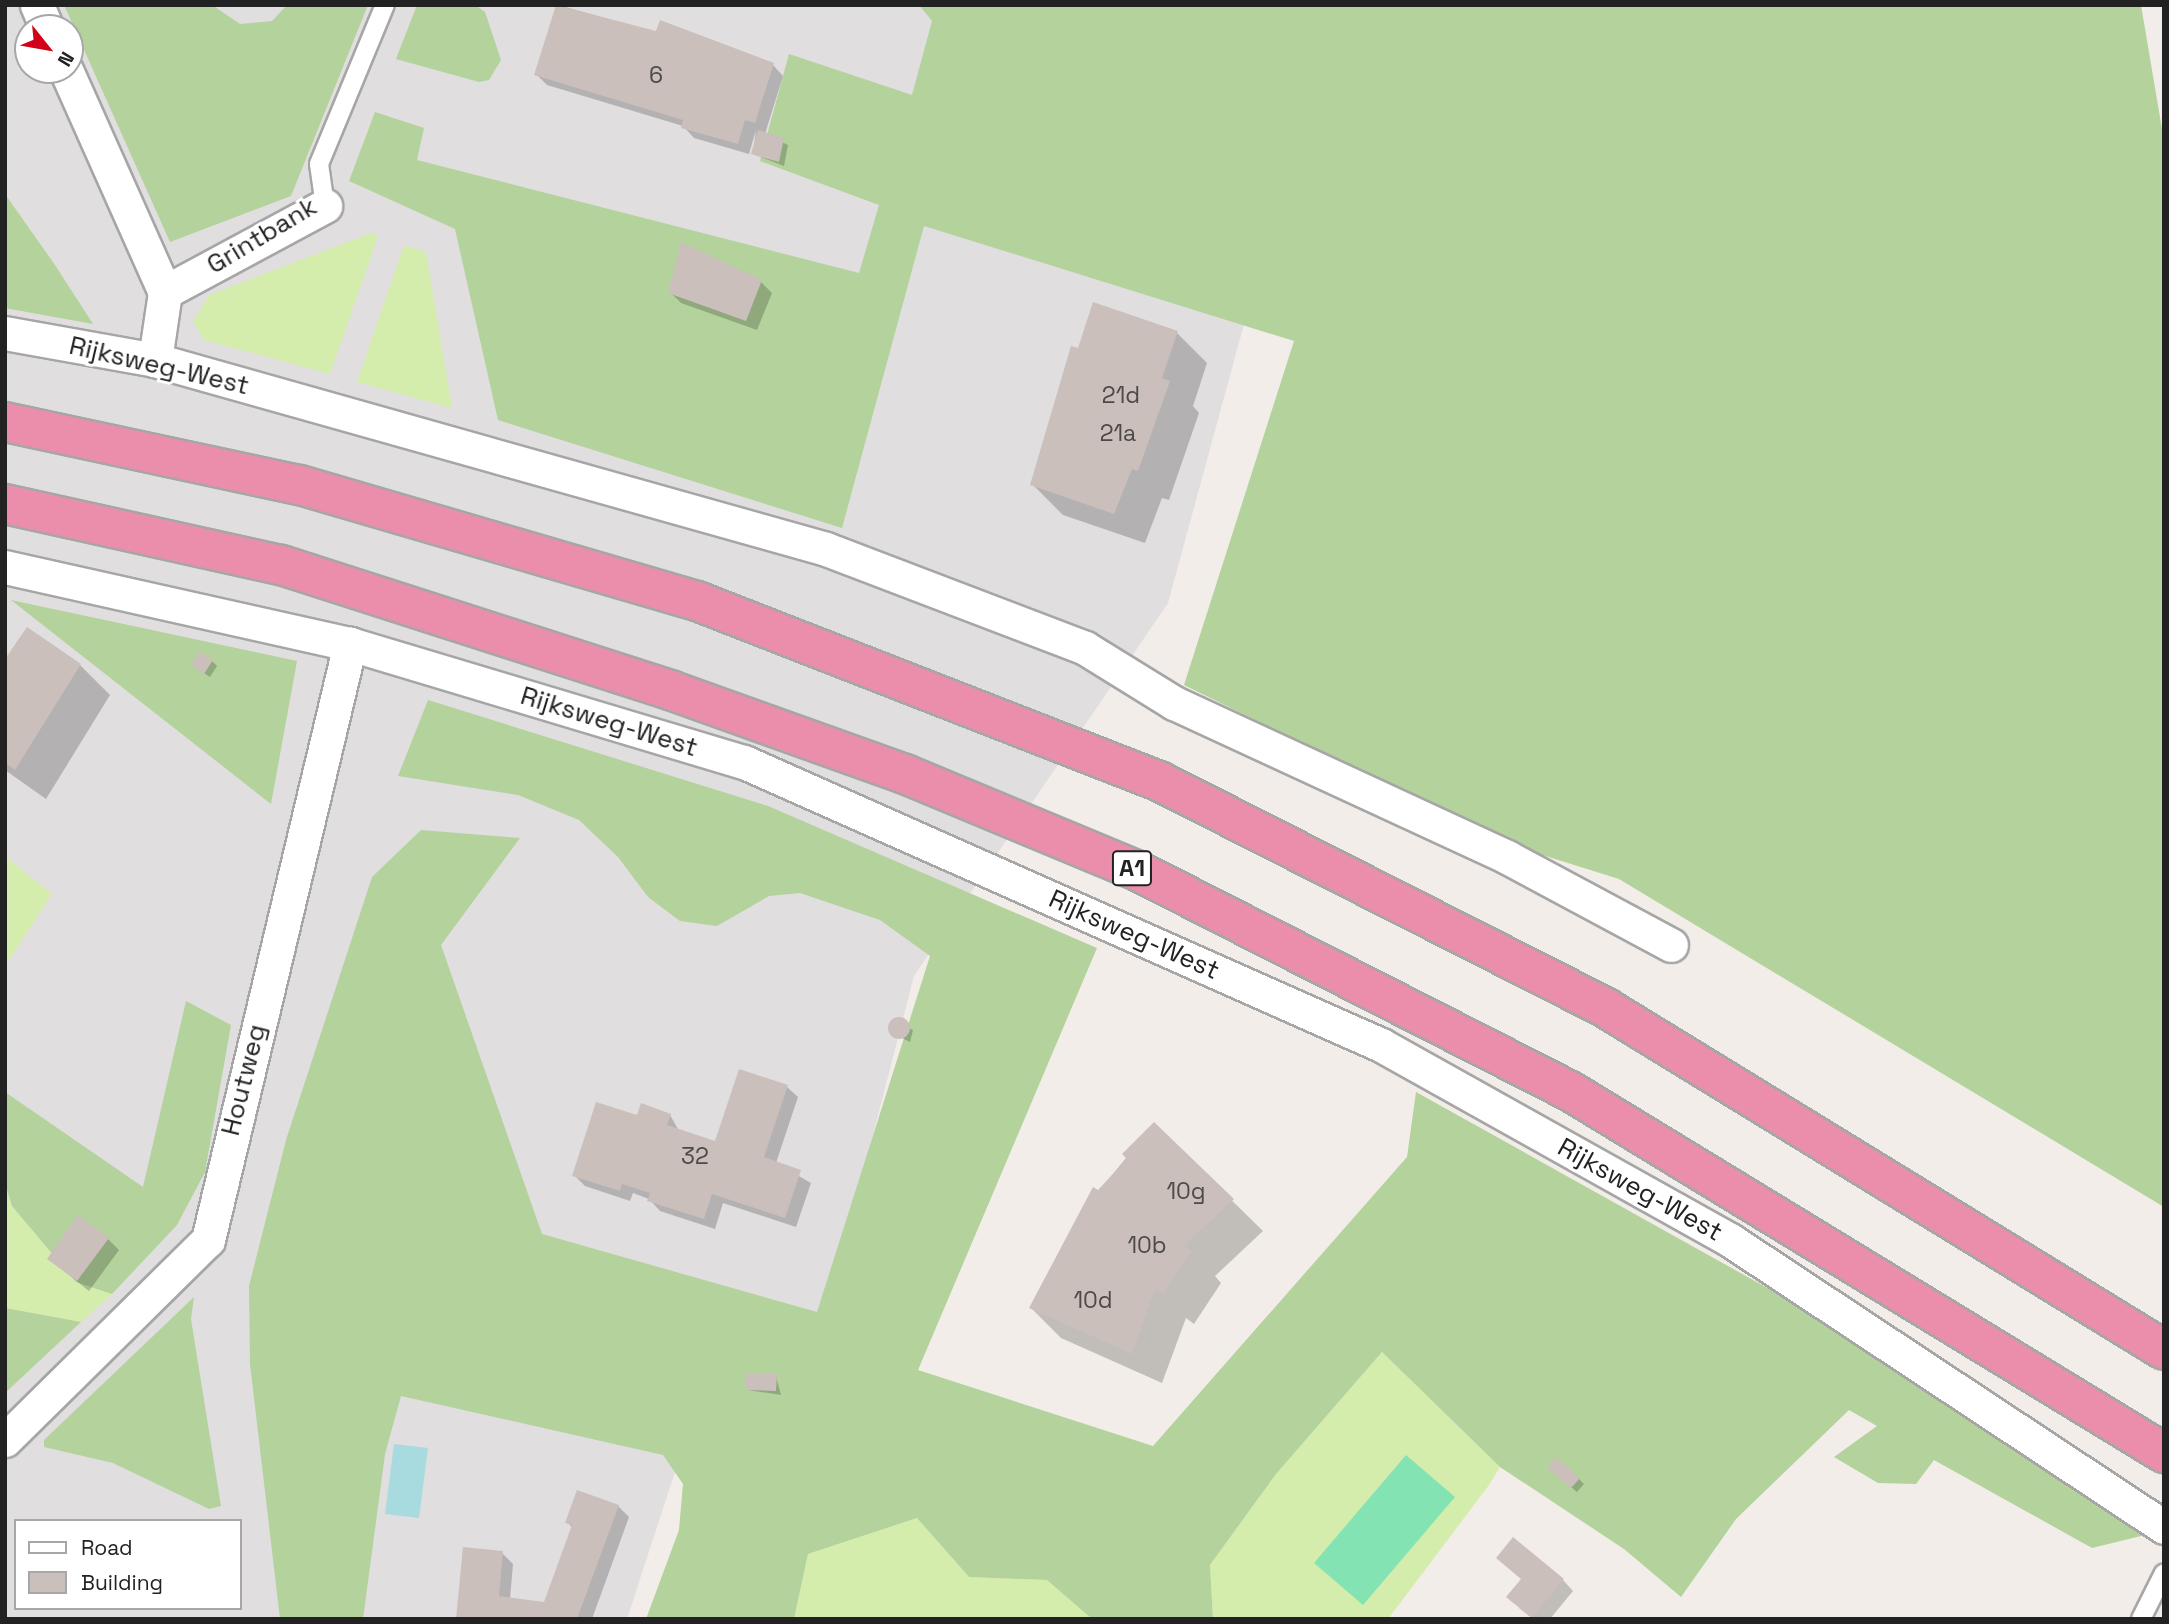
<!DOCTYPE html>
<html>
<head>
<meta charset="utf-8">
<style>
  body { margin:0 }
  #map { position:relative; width:2169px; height:1624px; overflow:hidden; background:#f2ede8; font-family:"Space Grotesk",sans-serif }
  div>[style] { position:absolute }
  .residential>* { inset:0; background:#e0dedf }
  .grass>* { inset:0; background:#d4edad }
  .forest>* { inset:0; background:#b3d29c }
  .pitch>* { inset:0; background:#84e3b2 }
  .water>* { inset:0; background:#a8dbe0 }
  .shadow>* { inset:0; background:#0003 }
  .building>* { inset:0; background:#cabfbb }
  .round { border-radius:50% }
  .roads { filter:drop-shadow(2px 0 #a6a6a6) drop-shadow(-2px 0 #a6a6a6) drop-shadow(0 2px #a6a6a6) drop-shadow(0 -2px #a6a6a6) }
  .lane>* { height:18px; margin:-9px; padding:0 9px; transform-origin:9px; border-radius:9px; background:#fff }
  .street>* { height:33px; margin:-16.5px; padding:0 16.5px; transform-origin:16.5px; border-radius:16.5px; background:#fff }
  .highway>* { height:38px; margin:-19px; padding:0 19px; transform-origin:19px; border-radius:19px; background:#eb8eab }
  span { translate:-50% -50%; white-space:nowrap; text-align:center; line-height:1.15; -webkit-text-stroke:6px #fff; paint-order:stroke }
  .number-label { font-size:23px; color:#4c4948 }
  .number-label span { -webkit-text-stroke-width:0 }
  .shield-label span { padding:2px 5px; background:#fff; border:2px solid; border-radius:5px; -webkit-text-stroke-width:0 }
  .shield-label { font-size:24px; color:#222; font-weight:700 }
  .street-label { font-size:26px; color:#222 }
  .frame { position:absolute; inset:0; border:7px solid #222; pointer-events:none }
  .legend { position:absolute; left:14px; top:1519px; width:228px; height:91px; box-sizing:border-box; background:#fff; border:2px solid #a7a7a7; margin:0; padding:9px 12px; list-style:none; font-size:21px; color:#222 }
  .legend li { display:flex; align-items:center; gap:14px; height:35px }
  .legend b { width:35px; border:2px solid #a7a7a7 }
  .north { position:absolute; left:14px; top:14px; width:70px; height:70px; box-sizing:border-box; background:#fff; border:2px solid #a7a7a7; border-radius:50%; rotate:121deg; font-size:19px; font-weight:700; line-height:28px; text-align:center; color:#222 }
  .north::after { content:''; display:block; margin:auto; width:24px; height:32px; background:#d3001a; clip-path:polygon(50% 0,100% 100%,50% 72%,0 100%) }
</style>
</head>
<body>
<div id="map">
  <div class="residential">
    <i style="clip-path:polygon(evenodd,5px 5px,1331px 5px,1168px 603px,914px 976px,789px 1460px,686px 1438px,627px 1619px,5px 1619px,5px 5px,28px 28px,70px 28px,70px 70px,28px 70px,28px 28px,5px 5px,16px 1521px,240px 1521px,240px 1608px,16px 1608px,16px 1521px)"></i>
  </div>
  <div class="grass">
    <i style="clip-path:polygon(371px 233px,378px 236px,330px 374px,204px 340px,193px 321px,209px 295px)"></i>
    <i style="clip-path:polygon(404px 245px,426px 252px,452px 408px,357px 382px)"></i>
    <i style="clip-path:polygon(5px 856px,52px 894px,5px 966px)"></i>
    <i style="clip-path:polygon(5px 1183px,12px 1206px,76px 1282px,112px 1294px,81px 1322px,5px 1308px)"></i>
    <i style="clip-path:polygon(1382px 1352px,1500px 1467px,1489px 1485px,1388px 1619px,1213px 1619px,1210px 1565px,1276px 1474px)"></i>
    <i style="clip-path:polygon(917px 1518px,969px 1577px,1047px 1580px,1092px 1619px,794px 1619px,808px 1554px)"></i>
  </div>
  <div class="forest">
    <i style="clip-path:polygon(64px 5px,212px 5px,240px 24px,272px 21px,287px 5px,368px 5px,291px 196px,170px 242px)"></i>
    <i style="clip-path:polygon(417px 5px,475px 5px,485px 12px,501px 60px,489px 80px,479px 82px,396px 59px)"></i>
    <i style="clip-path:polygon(919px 5px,2141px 5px,2164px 141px,2164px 1207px,1619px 879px,1510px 845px,1184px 685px,1294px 341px,924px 226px,842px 528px,498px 420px,455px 229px,349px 181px,375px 112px,424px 128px,417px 160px,859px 273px,879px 205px,760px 161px,789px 54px,912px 95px,932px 21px)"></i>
    <i style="clip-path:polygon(5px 194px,55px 265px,93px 324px,5px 308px)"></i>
    <i style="clip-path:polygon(11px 600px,297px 661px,271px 804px)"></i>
    <i style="clip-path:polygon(428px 700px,768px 806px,1097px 948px,918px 1370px,1153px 1446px,1407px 1157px,1416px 1092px,1771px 1290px,2145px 1535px,2092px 1548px,1934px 1460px,1916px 1484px,1878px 1483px,1834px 1457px,1877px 1426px,1849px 1410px,1736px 1519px,1681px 1597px,1624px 1549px,1500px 1467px,1382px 1352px,1276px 1474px,1210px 1565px,1213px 1619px,1092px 1619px,1047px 1580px,969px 1577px,917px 1518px,808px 1554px,794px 1619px,646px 1619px,679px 1530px,683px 1484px,663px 1455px,401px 1396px,385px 1454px,363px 1619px,280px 1619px,250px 1364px,249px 1286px,286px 1140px,372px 877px,421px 830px,520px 838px,441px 945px,542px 1234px,817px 1312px,930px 956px,880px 920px,800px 893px,769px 896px,717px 926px,680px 921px,648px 897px,618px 857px,579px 820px,518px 795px,398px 776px)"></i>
    <i style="clip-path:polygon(186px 1001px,231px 1025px,205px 1172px,177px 1225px,112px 1294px,76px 1282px,12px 1206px,5px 1183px,5px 1092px,143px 1187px)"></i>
    <i style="clip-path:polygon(194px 1297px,191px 1319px,221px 1506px,209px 1509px,113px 1463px,44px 1447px,44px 1440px)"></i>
    <i style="clip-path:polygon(5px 1308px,81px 1322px,5px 1393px)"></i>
  </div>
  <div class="pitch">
    <i style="clip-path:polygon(1406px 1455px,1455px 1497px,1363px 1605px,1314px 1563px)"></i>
  </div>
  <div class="water">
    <i style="clip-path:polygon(394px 1444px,428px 1448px,419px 1518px,385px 1514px)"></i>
  </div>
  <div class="shadow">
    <i style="clip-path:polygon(558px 5px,773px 65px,783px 76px,765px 134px,788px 145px,784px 166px,753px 154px,756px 130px,749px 154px,694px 138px,683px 126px,547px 85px,536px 74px)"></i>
    <i style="clip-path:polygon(761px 282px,772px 293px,757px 330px,681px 303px,670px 292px)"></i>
    <i style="clip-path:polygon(1177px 333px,1207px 363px,1193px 406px,1199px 413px,1169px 500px,1162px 498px,1145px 543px,1063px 515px,1032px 484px,1079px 350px)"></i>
    <i style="clip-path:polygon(212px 661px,217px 666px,210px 677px,198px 669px)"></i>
    <i style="clip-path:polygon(5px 662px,80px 665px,110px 695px,46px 799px,5px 770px)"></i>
    <i style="clip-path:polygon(895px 1021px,913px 1030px,910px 1042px,892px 1033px)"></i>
    <i style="clip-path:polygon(787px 1087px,798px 1097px,776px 1163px,811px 1183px,796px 1227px,723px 1203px,715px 1229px,660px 1211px,649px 1199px,633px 1193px,630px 1201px,585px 1186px,574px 1175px,639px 1118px,670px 1115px,679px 1131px,716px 1144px)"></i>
    <i style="clip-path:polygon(1154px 1124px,1263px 1231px,1215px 1276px,1221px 1283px,1194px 1324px,1186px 1318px,1162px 1383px,1061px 1338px,1031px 1308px,1098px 1192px)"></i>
    <i style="clip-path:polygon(108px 1239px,119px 1250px,89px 1291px,49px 1259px)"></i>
    <i style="clip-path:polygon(776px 1376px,781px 1395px,748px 1390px)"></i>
    <i style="clip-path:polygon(1554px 1473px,1579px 1479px,1584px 1484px,1577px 1492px)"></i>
    <i style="clip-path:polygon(618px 1506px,629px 1517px,592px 1619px,457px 1619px,502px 1553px,513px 1564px,510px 1599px,545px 1604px,573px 1528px,567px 1522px)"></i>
    <i style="clip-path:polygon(1563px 1580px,1573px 1591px,1550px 1619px,1533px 1619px,1519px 1608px)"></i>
  </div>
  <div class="building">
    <i style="clip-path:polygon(556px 5px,656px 31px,660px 20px,774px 63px,755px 123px,745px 120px,738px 144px,681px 128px,683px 120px,534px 75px)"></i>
    <i style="clip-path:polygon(758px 130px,784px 138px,779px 162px,751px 154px)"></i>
    <i style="clip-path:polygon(681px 242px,762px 280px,746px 321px,668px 293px)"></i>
    <i style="clip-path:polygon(1093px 302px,1178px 331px,1162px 378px,1170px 381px,1138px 471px,1132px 469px,1114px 514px,1030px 485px,1071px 346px,1078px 348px)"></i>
    <i style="clip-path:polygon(27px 627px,81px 664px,15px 770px,5px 763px,5px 659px)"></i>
    <i style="clip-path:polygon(199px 651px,213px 660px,204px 674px,191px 665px)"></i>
    <i class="round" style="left:888px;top:1017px;width:22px;height:22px"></i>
    <i style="clip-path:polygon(739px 1069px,788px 1085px,764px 1157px,801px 1170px,785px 1218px,712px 1194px,704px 1219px,647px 1201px,650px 1193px,622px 1184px,620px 1191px,572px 1176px,596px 1102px,637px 1115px,641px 1103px,671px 1114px,667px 1125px,715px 1141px)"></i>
    <i style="clip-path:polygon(1154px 1122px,1234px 1199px,1184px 1246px,1192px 1251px,1163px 1294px,1155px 1289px,1132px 1354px,1029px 1308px,1093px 1187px,1098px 1190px,1127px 1159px,1122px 1154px)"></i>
    <i style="clip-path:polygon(78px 1215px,109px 1238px,77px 1281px,47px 1259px)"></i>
    <i style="clip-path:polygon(746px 1374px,777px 1374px,776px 1391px,746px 1390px)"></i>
    <i style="clip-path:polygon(1556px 1457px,1580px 1478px,1571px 1488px,1547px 1468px)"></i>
    <i style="clip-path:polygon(577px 1490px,619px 1505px,577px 1619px,456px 1619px,463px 1547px,503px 1551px,499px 1596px,544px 1602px,572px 1525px,565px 1523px)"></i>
    <i style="clip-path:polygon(1513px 1537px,1564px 1579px,1532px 1618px,1506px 1597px,1521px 1579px,1496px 1558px)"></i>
  </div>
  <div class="roads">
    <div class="lane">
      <i style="left:325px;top:206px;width:42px;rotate:-98.1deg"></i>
      <i style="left:319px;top:164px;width:172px;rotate:-67.5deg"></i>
      <i style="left:2141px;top:1619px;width:51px;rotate:-63.4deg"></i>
    </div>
    <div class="street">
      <i style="left:37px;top:5px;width:25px;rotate:67deg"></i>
      <i style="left:66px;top:70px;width:243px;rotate:66deg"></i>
      <i style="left:165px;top:292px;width:69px;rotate:98.4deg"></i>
      <i style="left:165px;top:292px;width:182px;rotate:-28.3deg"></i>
      <i style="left:5px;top:333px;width:152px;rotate:10.2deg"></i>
      <i style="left:155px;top:360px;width:697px;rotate:15.73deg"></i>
      <i style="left:826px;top:549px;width:277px;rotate:20.9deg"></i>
      <i style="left:1085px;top:648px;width:105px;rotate:31.7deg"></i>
      <i style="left:1174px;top:703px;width:367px;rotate:24.8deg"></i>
      <i style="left:1507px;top:857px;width:186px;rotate:28.2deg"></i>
      <i style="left:5px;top:567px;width:353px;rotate:12.6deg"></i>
      <i style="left:350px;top:644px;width:411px;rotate:16.7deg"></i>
      <i style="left:744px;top:762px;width:697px;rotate:23.95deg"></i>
      <i style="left:1381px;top:1045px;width:400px;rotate:29.2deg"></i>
      <i style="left:1730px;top:1240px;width:520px;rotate:33.48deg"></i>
      <i style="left:5px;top:1440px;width:285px;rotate:-44.6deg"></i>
      <i style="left:208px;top:1240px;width:613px;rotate:-76.6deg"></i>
    </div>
    <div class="highway">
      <i style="left:5px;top:422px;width:302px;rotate:12.1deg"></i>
      <i style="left:300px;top:485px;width:414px;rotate:16.3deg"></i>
      <i style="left:697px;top:601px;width:498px;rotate:21.3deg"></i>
      <i style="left:1161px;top:782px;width:499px;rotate:26.9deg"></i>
      <i style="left:1606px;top:1008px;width:654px;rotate:31.5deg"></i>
      <i style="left:5px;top:504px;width:283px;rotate:12.5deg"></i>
      <i style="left:281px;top:565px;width:409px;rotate:17.8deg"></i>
      <i style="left:670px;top:690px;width:250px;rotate:19.7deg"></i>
      <i style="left:905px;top:774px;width:252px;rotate:22.6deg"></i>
      <i style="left:1138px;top:871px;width:485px;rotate:27deg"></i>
      <i style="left:1570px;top:1091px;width:696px;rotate:31.36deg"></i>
    </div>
  </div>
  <div class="number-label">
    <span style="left:656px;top:75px">6</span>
    <span style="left:1121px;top:395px">21d</span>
    <span style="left:1118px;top:433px">21a</span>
    <span style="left:695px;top:1156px">32</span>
    <span style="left:1186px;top:1191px">10g</span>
    <span style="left:1147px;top:1245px">10b</span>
    <span style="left:1093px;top:1300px">10d</span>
  </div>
  <div class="shield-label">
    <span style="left:1132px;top:868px">A1</span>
  </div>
  <div class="street-label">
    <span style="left:262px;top:236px;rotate:-31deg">Grintbank</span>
    <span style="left:159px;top:366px;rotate:13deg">Rijksweg-West</span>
    <span style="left:609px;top:722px;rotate:17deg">Rijksweg-West</span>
    <span style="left:1134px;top:935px;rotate:24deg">Rijksweg-West</span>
    <span style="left:244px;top:1080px;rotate:-76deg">Houtweg</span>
    <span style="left:1640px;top:1190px;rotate:29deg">Rijksweg-West</span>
  </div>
  <div class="frame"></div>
  <ul class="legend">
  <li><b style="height:9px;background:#fff"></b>Road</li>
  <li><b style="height:19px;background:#cabfbb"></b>Building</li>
  </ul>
  <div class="north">N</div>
</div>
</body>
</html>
